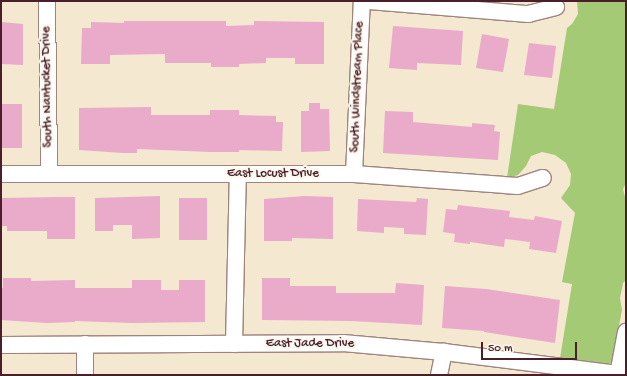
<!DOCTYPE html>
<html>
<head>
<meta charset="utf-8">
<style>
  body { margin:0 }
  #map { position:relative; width:627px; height:376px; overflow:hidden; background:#f4e8d0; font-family:"Gochi Hand",sans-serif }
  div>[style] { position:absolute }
  .green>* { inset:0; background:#a4ca75 }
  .building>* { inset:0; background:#eaaaca }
  .roads { filter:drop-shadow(1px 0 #9f847e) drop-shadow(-1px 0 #9f847e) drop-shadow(0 1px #9f847e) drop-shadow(0 -1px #9f847e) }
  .minor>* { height:16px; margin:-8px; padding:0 8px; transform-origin:8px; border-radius:8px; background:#fff }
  span { translate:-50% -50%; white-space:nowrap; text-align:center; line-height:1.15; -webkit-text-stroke:4px #fbf7ec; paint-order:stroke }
  .street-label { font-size:13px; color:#4a1f2b }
  .frame { position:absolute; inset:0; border:2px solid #4a1f2b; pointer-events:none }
  .scale { position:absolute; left:481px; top:342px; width:96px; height:18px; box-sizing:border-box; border:2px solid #4a1f2b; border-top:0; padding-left:5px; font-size:12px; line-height:14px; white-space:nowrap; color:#4a1f2b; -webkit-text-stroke:3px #fbf7ec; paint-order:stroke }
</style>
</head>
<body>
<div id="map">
  <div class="green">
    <i style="clip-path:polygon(577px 1px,626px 1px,626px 183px,623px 189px,626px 201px,626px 280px,623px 283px,620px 298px,622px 310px,614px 352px,611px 363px,601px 365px,560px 358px,572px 284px,562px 282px,575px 213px,561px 198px,570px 185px,571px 174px,566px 163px,555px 155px,542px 152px,531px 156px,526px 166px,518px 175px,507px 178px,518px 104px,554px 109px,567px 28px,572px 24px,578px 14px)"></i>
  </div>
  <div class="building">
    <i style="clip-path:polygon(124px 21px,226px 21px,226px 26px,254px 25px,254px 21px,324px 22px,324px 64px,295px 64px,295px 58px,266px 58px,266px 63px,239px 64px,239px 67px,211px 67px,211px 63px,165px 63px,165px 54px,110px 55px,110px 64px,81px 64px,82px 28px,91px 28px,91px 22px,124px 23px)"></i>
    <i style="clip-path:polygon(1px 22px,23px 24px,23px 65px,1px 64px)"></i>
    <i style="clip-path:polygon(393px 26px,463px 31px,461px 65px,417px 63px,417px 70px,389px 68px)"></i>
    <i style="clip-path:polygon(482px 34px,509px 39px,503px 72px,476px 68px)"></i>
    <i style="clip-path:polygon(529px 43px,556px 46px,552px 78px,524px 75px)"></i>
    <i style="clip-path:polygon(309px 103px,320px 103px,320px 109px,329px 109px,330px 151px,301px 152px,301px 111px,309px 111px)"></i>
    <i style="clip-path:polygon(1px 104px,22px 104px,22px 148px,1px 148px)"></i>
    <i style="clip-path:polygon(151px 107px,151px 115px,210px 115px,210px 110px,239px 110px,239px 115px,276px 116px,276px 122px,283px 122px,282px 151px,239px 150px,239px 152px,210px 152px,137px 149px,137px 153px,123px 153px,79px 150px,79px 108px)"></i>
    <i style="clip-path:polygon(385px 111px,413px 112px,413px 122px,472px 127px,472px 123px,495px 125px,494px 131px,500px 132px,498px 160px,383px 153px)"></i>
    <i style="clip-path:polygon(160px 196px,160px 238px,132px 239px,132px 225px,113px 225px,113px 231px,95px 231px,95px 198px)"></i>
    <i style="clip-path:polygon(305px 196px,333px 197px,333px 239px,292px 238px,292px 241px,264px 241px,264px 199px)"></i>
    <i style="clip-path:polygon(58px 197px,75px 197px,75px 239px,47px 239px,47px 231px,7px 231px,7px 226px,1px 226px,1px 198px)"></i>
    <i style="clip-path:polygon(179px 198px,207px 198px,207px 240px,179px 240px)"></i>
    <i style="clip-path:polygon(417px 198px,428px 199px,426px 235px,404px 234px,404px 228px,384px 227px,384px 233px,357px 231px,358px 199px,416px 202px)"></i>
    <i style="clip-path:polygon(458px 205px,510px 211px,509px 217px,534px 220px,535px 216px,562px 221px,556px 253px,529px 249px,530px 242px,505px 239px,504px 247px,470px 242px,470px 244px,454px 242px,455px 234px,443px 232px,446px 209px,457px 210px)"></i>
    <i style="clip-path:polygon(3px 278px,31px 278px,31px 281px,75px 280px,75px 288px,132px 288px,132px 280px,161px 280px,161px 290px,179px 290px,179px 280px,205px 280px,205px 322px,132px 323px,75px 321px,75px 322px,47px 323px,1px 320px,1px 288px,3px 288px)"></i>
    <i style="clip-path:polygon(262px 278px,290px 278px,290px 286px,336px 286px,336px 293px,395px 293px,396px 283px,424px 285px,422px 325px,352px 321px,262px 320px)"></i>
    <i style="clip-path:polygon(445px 286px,486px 289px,560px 300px,555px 343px,484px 332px,484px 331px,442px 328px)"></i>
  </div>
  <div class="roads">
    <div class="minor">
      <i style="left:47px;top:1px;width:173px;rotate:89.3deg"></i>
      <i style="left:369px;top:1px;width:160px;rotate:4.7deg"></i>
      <i style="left:528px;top:14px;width:29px;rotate:-14deg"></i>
      <i style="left:1px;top:174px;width:353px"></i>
      <i style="left:354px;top:174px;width:164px;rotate:4.2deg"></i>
      <i style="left:518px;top:186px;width:26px;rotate:-18deg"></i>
      <i style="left:354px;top:174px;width:173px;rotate:-87.4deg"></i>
      <i style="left:85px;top:344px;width:31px;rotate:90deg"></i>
      <i style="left:234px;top:344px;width:170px;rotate:-88.7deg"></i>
      <i style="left:1px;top:345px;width:342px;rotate:-0.3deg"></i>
      <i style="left:343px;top:343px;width:101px;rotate:5.1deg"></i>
      <i style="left:444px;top:352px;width:175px;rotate:7.2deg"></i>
      <i style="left:439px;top:375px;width:24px;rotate:-78deg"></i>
      <i style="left:618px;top:375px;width:44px;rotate:-79.5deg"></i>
    </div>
  </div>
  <div class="street-label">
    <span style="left:48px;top:87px;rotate:-91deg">South Nantucket Drive</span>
    <span style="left:358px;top:87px;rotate:-88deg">South Windstream Place</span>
    <span style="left:273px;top:174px">East Locust Drive</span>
    <span style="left:310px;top:344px">East Jade Drive</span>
  </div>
  <div class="frame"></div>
  <div class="scale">50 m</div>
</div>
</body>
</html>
